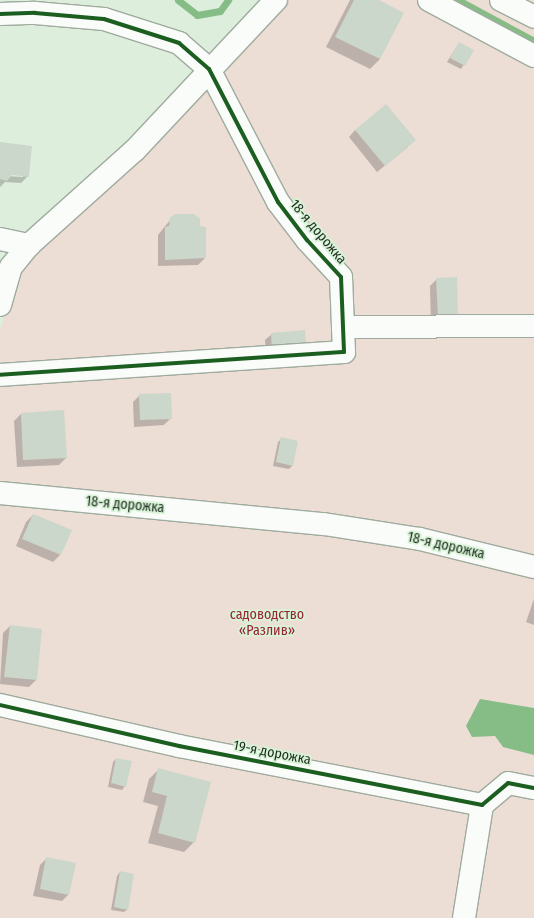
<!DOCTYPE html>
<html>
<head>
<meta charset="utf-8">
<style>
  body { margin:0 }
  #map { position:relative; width:534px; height:918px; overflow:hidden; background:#deeedd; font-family:"Fira Sans Condensed",sans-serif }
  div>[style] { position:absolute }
  .green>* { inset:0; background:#ecddd5 }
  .water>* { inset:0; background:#86bc85 }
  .shadow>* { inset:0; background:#0003 }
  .stream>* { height:7px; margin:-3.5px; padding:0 3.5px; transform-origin:3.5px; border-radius:3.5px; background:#86bc85 }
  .building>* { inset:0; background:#cbd7ca }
  .roads { filter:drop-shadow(1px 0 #9fab9e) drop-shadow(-1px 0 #9fab9e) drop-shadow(0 1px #9fab9e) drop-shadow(0 -1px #9fab9e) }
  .minor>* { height:22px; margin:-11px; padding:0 11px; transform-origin:11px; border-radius:11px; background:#fafcfa }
  .cycleway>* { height:4px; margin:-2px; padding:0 2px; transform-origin:2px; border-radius:2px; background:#1b5e20 }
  span { translate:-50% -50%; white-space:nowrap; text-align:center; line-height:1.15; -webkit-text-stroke:3.5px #d8f4d7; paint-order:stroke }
  .street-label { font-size:14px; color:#1f291e }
  .park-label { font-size:14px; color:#982133 }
</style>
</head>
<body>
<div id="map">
  <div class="green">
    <i style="clip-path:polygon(288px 0,534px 0,534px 918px,0 918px,0 329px,22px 266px,152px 147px,251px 36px)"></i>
  </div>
  <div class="water">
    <i style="clip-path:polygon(480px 699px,534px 708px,534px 755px,503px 747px,495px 736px,472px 737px,466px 726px)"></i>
  </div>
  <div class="shadow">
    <i style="clip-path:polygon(350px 0,377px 0,380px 59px,370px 69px,326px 47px)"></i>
    <i style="clip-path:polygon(459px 43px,473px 51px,461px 69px,447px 62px)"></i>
    <i style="clip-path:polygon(355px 130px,408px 147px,377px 172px,349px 137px)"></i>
    <i style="clip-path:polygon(evenodd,0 143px,28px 176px,21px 183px,5px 182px,0 187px,0 143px,7px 174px,23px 175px,23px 177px,7px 176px,7px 174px)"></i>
    <i style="clip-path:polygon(171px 219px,199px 227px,205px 258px,198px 265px,158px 266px,158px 235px)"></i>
    <i style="clip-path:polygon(437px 279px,450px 324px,431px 325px,430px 286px)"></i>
    <i style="clip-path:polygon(272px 334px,298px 356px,266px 358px,265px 340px)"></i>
    <i style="clip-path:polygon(140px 395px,171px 418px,164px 425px,134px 427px,133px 402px)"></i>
    <i style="clip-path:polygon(21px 414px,66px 458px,59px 465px,17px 467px,14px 421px)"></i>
    <i style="clip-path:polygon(282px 438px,292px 466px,289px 469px,273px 466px,278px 442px)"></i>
    <i style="clip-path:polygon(33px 515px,60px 555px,53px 562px,16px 546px,26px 522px)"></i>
    <i style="clip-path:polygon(534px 599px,534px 625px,526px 622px)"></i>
    <i style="clip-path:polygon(10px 626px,36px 680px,29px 687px,0 684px,3px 633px)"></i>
    <i style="clip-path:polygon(116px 759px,125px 786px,122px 790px,108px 787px,113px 762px)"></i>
    <i style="clip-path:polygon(159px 769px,194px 842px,184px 852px,148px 843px,158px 806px,143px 802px,149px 779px)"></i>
    <i style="clip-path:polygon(47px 858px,69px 894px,62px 901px,33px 896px,40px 865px)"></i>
    <i style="clip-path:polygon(120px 872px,128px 909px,124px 912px,111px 910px,117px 876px)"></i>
  </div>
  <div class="stream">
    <i style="left:178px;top:0;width:24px;rotate:38deg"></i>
    <i style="left:197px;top:15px;width:23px;rotate:-10deg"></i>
    <i style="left:220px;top:11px;width:14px;rotate:-54deg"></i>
    <i style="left:458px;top:0;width:86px;rotate:28.3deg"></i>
  </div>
  <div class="building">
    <i style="clip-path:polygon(354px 0,379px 0,404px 13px,380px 59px,335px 37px)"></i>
    <i style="clip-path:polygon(459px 42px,474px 50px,465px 66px,450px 58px)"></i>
    <i style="clip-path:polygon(386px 104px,416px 140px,385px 166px,355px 130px)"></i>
    <i style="clip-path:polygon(0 142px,32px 146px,29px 177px,12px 175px,7px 181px,0 179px)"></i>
    <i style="clip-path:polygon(175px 214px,194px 214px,200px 219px,200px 226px,206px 227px,206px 258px,165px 260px,165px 227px,169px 226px,170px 218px)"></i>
    <i style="clip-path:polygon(457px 277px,458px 318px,438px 318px,436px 278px)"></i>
    <i style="clip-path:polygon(305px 330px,306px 350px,272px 352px,271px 333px)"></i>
    <i style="clip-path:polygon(171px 393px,172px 419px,140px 420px,139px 394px)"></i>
    <i style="clip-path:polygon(64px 410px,67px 458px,23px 460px,21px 413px)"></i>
    <i style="clip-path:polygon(281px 437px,298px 441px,293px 466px,276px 462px)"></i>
    <i style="clip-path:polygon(33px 514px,72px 530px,61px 555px,22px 539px)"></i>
    <i style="clip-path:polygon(10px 625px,42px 629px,37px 680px,4px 677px)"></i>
    <i style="clip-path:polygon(116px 758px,132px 761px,126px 787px,111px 783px)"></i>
    <i style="clip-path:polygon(158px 768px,211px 782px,195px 843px,158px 833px,167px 796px,152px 792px)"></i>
    <i style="clip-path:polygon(46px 857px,76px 863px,69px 895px,40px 889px)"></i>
    <i style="clip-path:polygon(120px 871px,134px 874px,128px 910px,114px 907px)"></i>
  </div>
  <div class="roads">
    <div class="minor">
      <i style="left:429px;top:0;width:119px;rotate:28.1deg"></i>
      <i style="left:501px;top:0;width:37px;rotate:27deg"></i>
      <i style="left:0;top:14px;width:35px;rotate:-2deg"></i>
      <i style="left:35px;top:13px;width:69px;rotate:5deg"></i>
      <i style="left:104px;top:19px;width:79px;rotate:17.7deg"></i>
      <i style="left:179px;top:43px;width:40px;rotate:41deg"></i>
      <i style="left:209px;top:69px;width:150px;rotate:62.6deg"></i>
      <i style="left:278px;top:202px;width:48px;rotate:52.7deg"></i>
      <i style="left:307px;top:240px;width:50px;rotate:47.4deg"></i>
      <i style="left:341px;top:277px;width:75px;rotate:87.7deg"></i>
      <i style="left:344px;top:352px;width:345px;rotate:176.2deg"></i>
      <i style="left:0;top:239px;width:30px;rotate:12deg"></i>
      <i style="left:0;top:305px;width:40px;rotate:-74deg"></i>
      <i style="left:11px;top:267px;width:28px;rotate:-51deg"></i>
      <i style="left:29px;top:245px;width:142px;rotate:-41.9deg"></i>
      <i style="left:135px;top:150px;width:206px;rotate:-46.8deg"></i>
      <i style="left:343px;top:327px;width:191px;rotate:-0.3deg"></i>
      <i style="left:0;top:493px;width:325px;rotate:5.5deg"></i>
      <i style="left:324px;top:524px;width:97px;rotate:8.9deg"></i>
      <i style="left:420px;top:539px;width:117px;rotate:13.8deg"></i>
      <i style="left:0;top:705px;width:184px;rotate:12.9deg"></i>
      <i style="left:179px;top:746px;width:309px;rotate:11deg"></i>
      <i style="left:482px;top:805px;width:34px;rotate:-40deg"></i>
      <i style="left:508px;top:783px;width:26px;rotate:11deg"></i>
      <i style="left:464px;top:918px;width:114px;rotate:-80.9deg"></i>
    </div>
  </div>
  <div class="cycleway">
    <i style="left:0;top:14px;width:35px;rotate:-2deg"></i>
    <i style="left:35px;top:13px;width:69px;rotate:5deg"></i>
    <i style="left:104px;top:19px;width:79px;rotate:17.7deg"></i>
    <i style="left:179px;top:43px;width:40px;rotate:41deg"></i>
    <i style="left:209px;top:69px;width:150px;rotate:62.6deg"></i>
    <i style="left:278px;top:202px;width:48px;rotate:52.7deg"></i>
    <i style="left:307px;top:240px;width:50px;rotate:47.4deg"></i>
    <i style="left:341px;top:277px;width:75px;rotate:87.7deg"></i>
    <i style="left:344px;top:352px;width:345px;rotate:176.2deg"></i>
    <i style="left:0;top:705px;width:184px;rotate:12.9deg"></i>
    <i style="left:179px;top:746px;width:309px;rotate:11deg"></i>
    <i style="left:482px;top:805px;width:34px;rotate:-40deg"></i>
    <i style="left:508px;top:783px;width:26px;rotate:11deg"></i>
  </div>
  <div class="street-label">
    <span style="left:318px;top:232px;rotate:50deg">18-я дорожка</span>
    <span style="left:125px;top:505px;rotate:5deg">18-я дорожка</span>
    <span style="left:446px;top:546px;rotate:13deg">18-я дорожка</span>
    <span style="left:272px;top:753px;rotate:11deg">19-я дорожка</span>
  </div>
  <div class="park-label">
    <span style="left:267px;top:623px">садоводство<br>«Разлив»</span>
  </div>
</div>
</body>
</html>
